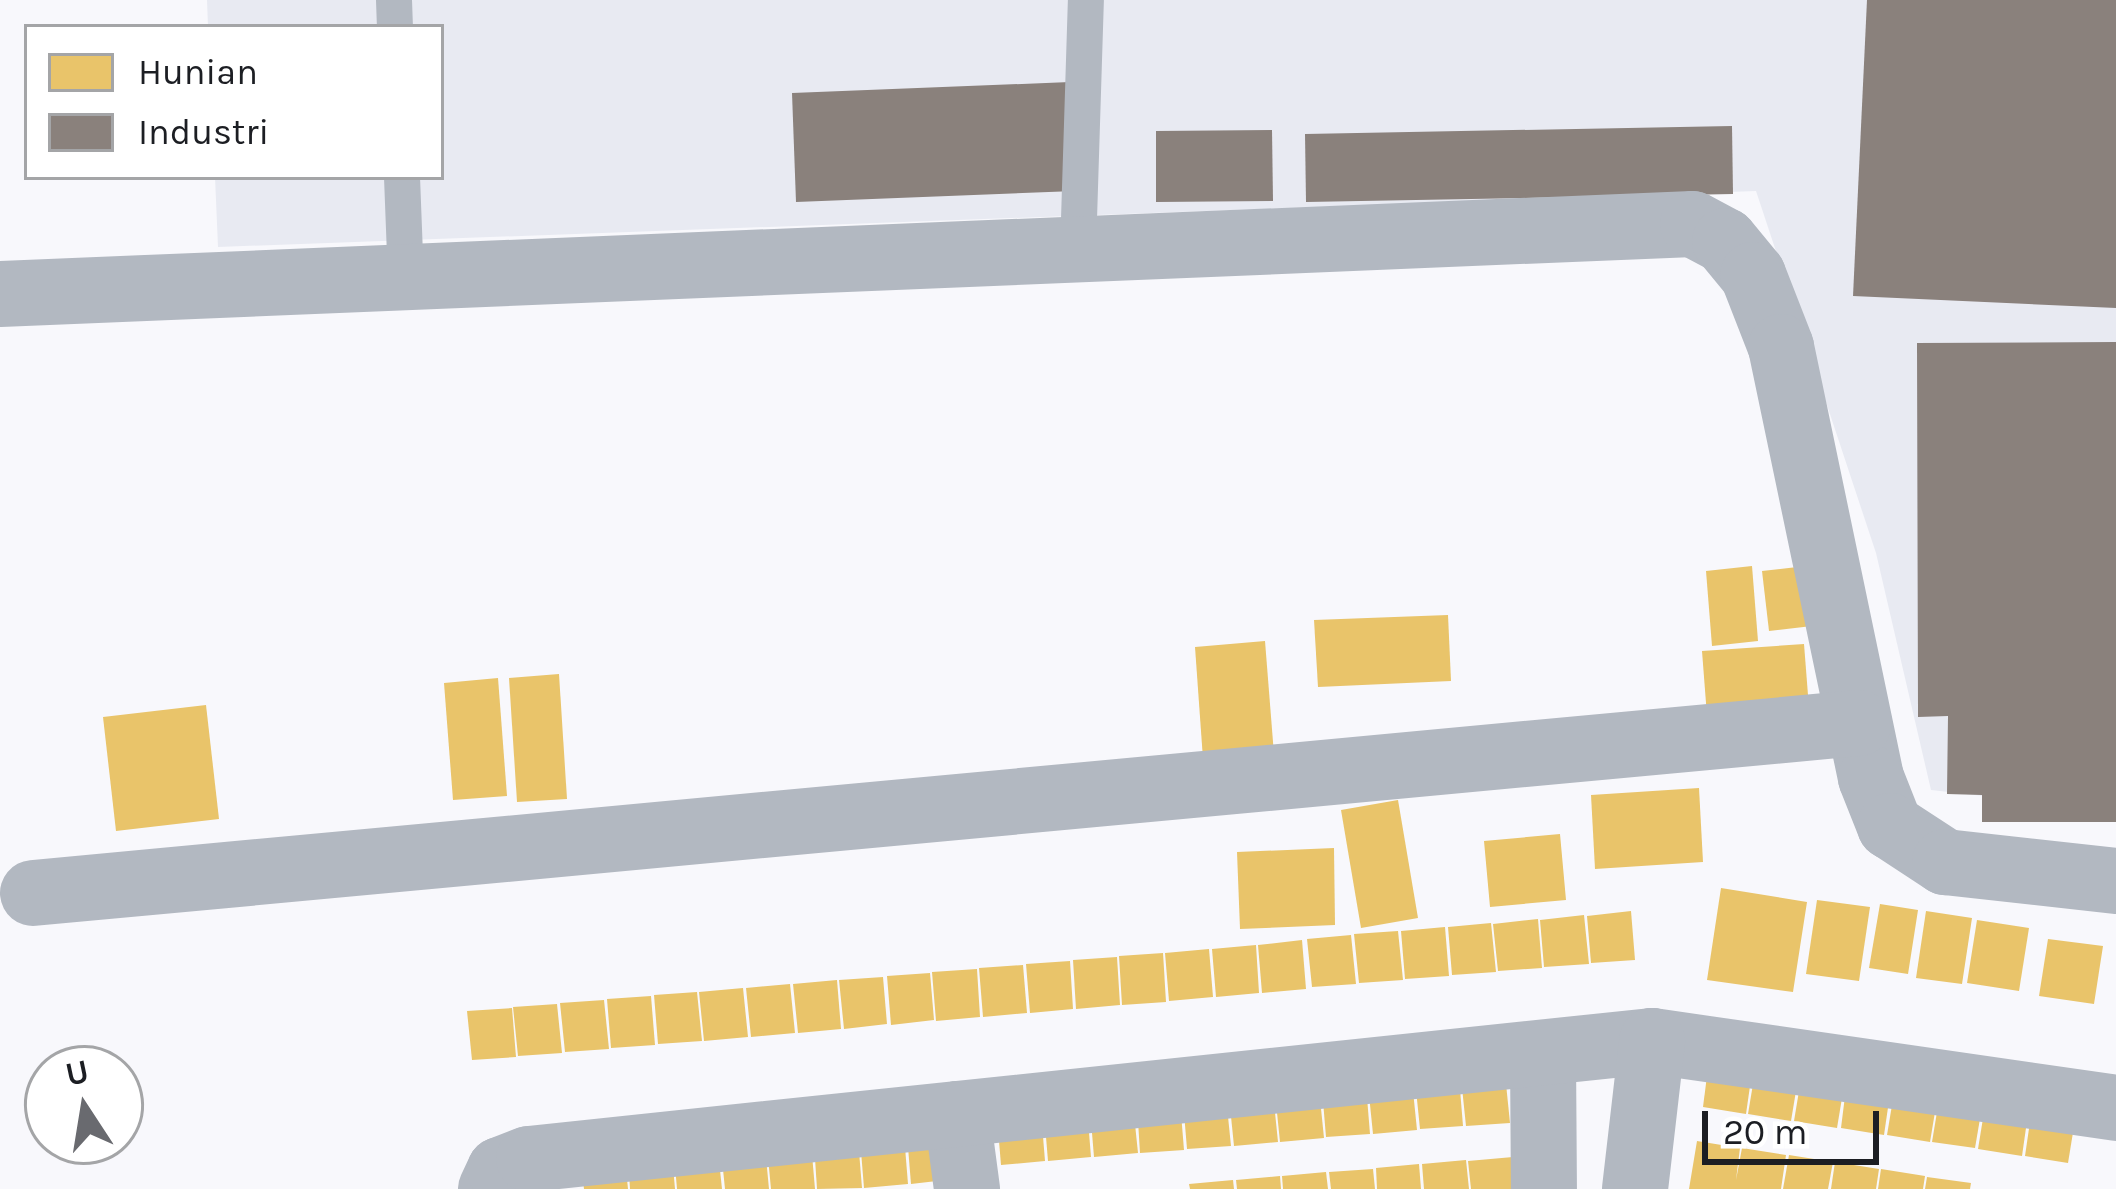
<!DOCTYPE html>
<html>
<head>
<meta charset="utf-8">
<style>
  body { margin:0 }
  #map { position:relative; width:2116px; height:1189px; overflow:hidden; background:#f8f8fc; font-family:Karla,sans-serif }
  div>[style] { position:absolute }
  .built>* { inset:0; background:#e8eaf2 }
  .homes>* { inset:0; background:#e9c46a }
  .industry>* { inset:0; background:#8a817c }
  .lane>* { height:36px; margin:-18px; padding:0 18px; transform-origin:18px; border-radius:18px; background:#b2b8c1 }
  .street>* { height:66px; margin:-33px; padding:0 33px; transform-origin:33px; border-radius:33px; background:#b2b8c1 }
  span { translate:-50% -50%; white-space:nowrap; text-align:center; line-height:1.15; -webkit-text-stroke:12px #fff; paint-order:stroke }
  .legend { position:absolute; left:24px; top:24px; width:420px; height:156px; box-sizing:border-box; background:#fff; border:3px solid #a4a5a7; margin:0; padding:15px 21px; list-style:none; font-size:36px; color:#1c1e23 }
  .legend li { display:flex; align-items:center; gap:24px; height:60px }
  .legend b { width:60px; border:3px solid #a4a5a7 }
  .north { position:absolute; left:24px; top:1045px; width:120px; height:120px; box-sizing:border-box; background:#fff; border:3px solid #a4a5a7; border-radius:50%; rotate:348deg; font-size:33px; font-weight:700; line-height:48px; text-align:center; color:#1c1e23 }
  .north::after { content:''; display:block; margin:auto; width:42px; height:54px; background:#696a6f; clip-path:polygon(50% 0,100% 100%,50% 72%,0 100%) }
  .scale { position:absolute; left:1702px; top:1111px; width:177px; height:54px; box-sizing:border-box; border:6px solid #1c1e23; border-top:0; padding-left:15px; font-size:36px; line-height:42px; white-space:nowrap; color:#1c1e23; -webkit-text-stroke:9px #fff; paint-order:stroke }
</style>
</head>
<body>
<div id="map">
  <div class="built">
    <i style="clip-path:polygon(207px 0,2116px 0,2116px 811px,1931px 790px,1876px 553px,1756px 191px,218px 247px,215px 177px,441px 177px,441px 27px,208px 27px)"></i>
  </div>
  <div class="homes">
    <i style="clip-path:polygon(1752px 566px,1758px 641px,1712px 646px,1706px 571px)"></i>
    <i style="clip-path:polygon(1806px 566px,1812px 626px,1769px 631px,1762px 571px)"></i>
    <i style="clip-path:polygon(1448px 615px,1451px 681px,1318px 687px,1314px 620px)"></i>
    <i style="clip-path:polygon(1265px 641px,1275px 767px,1204px 773px,1195px 647px)"></i>
    <i style="clip-path:polygon(1804px 644px,1809px 708px,1707px 716px,1702px 651px)"></i>
    <i style="clip-path:polygon(559px 674px,567px 799px,517px 802px,509px 678px)"></i>
    <i style="clip-path:polygon(498px 678px,507px 796px,453px 800px,444px 683px)"></i>
    <i style="clip-path:polygon(206px 705px,219px 819px,116px 831px,103px 717px)"></i>
    <i style="clip-path:polygon(1699px 788px,1703px 862px,1595px 869px,1591px 795px)"></i>
    <i style="clip-path:polygon(1398px 800px,1418px 918px,1361px 928px,1341px 810px)"></i>
    <i style="clip-path:polygon(1560px 834px,1566px 900px,1490px 907px,1484px 841px)"></i>
    <i style="clip-path:polygon(1334px 848px,1335px 925px,1240px 929px,1237px 852px)"></i>
    <i style="clip-path:polygon(1721px 888px,1807px 902px,1793px 992px,1707px 980px)"></i>
    <i style="clip-path:polygon(1817px 900px,1870px 907px,1859px 981px,1806px 974px)"></i>
    <i style="clip-path:polygon(1880px 904px,1918px 910px,1908px 974px,1869px 968px)"></i>
    <i style="clip-path:polygon(1631px 911px,1635px 960px,1591px 963px,1587px 916px)"></i>
    <i style="clip-path:polygon(1926px 911px,1972px 918px,1962px 984px,1916px 978px)"></i>
    <i style="clip-path:polygon(1584px 915px,1589px 964px,1544px 967px,1540px 920px)"></i>
    <i style="clip-path:polygon(1538px 919px,1542px 968px,1498px 971px,1493px 924px)"></i>
    <i style="clip-path:polygon(1977px 920px,2029px 928px,2019px 991px,1967px 983px)"></i>
    <i style="clip-path:polygon(1491px 923px,1496px 972px,1452px 975px,1448px 927px)"></i>
    <i style="clip-path:polygon(1445px 927px,1449px 976px,1405px 979px,1401px 931px)"></i>
    <i style="clip-path:polygon(1398px 931px,1403px 980px,1359px 983px,1354px 934px)"></i>
    <i style="clip-path:polygon(1351px 935px,1356px 984px,1312px 987px,1307px 939px)"></i>
    <i style="clip-path:polygon(2048px 939px,2103px 946px,2094px 1004px,2039px 996px)"></i>
    <i style="clip-path:polygon(1302px 940px,1306px 989px,1262px 993px,1258px 945px)"></i>
    <i style="clip-path:polygon(1256px 945px,1259px 993px,1216px 997px,1212px 949px)"></i>
    <i style="clip-path:polygon(1209px 949px,1213px 997px,1169px 1001px,1165px 953px)"></i>
    <i style="clip-path:polygon(1163px 953px,1166px 1002px,1122px 1005px,1119px 956px)"></i>
    <i style="clip-path:polygon(1117px 957px,1120px 1005px,1076px 1009px,1073px 960px)"></i>
    <i style="clip-path:polygon(1070px 961px,1073px 1009px,1030px 1013px,1026px 964px)"></i>
    <i style="clip-path:polygon(1023px 965px,1027px 1013px,983px 1017px,979px 968px)"></i>
    <i style="clip-path:polygon(977px 969px,980px 1017px,936px 1021px,932px 972px)"></i>
    <i style="clip-path:polygon(930px 973px,934px 1020px,891px 1025px,887px 976px)"></i>
    <i style="clip-path:polygon(883px 977px,887px 1024px,844px 1029px,839px 980px)"></i>
    <i style="clip-path:polygon(837px 980px,841px 1029px,798px 1033px,793px 984px)"></i>
    <i style="clip-path:polygon(790px 984px,795px 1033px,751px 1037px,746px 988px)"></i>
    <i style="clip-path:polygon(743px 988px,748px 1037px,704px 1041px,699px 992px)"></i>
    <i style="clip-path:polygon(697px 992px,702px 1041px,658px 1044px,654px 995px)"></i>
    <i style="clip-path:polygon(651px 996px,655px 1045px,611px 1048px,607px 999px)"></i>
    <i style="clip-path:polygon(604px 1000px,609px 1049px,565px 1052px,560px 1003px)"></i>
    <i style="clip-path:polygon(557px 1004px,562px 1053px,518px 1056px,513px 1007px)"></i>
    <i style="clip-path:polygon(512px 1008px,516px 1057px,472px 1060px,467px 1011px)"></i>
    <i style="clip-path:polygon(1709px 1060px,1753px 1065px,1746px 1114px,1703px 1107px)"></i>
    <i style="clip-path:polygon(1756px 1066px,1799px 1073px,1791px 1121px,1748px 1114px)"></i>
    <i style="clip-path:polygon(1802px 1073px,1845px 1080px,1837px 1128px,1794px 1121px)"></i>
    <i style="clip-path:polygon(1505px 1074px,1510px 1123px,1466px 1126px,1461px 1078px)"></i>
    <i style="clip-path:polygon(1459px 1077px,1463px 1126px,1420px 1129px,1415px 1080px)"></i>
    <i style="clip-path:polygon(1847px 1080px,1891px 1087px,1884px 1135px,1841px 1128px)"></i>
    <i style="clip-path:polygon(1412px 1081px,1417px 1130px,1373px 1134px,1368px 1085px)"></i>
    <i style="clip-path:polygon(1366px 1085px,1370px 1134px,1326px 1137px,1322px 1089px)"></i>
    <i style="clip-path:polygon(1895px 1087px,1938px 1094px,1930px 1142px,1887px 1135px)"></i>
    <i style="clip-path:polygon(1319px 1089px,1324px 1138px,1280px 1142px,1275px 1093px)"></i>
    <i style="clip-path:polygon(1273px 1093px,1278px 1142px,1234px 1146px,1229px 1097px)"></i>
    <i style="clip-path:polygon(1940px 1094px,1983px 1101px,1975px 1148px,1932px 1142px)"></i>
    <i style="clip-path:polygon(1226px 1097px,1231px 1146px,1187px 1149px,1183px 1101px)"></i>
    <i style="clip-path:polygon(1986px 1100px,2029px 1107px,2022px 1156px,1978px 1149px)"></i>
    <i style="clip-path:polygon(1180px 1101px,1184px 1150px,1140px 1153px,1137px 1105px)"></i>
    <i style="clip-path:polygon(1133px 1105px,1138px 1153px,1094px 1157px,1090px 1109px)"></i>
    <i style="clip-path:polygon(1087px 1108px,1091px 1157px,1048px 1161px,1044px 1113px)"></i>
    <i style="clip-path:polygon(2032px 1108px,2076px 1114px,2068px 1163px,2025px 1156px)"></i>
    <i style="clip-path:polygon(1041px 1112px,1045px 1161px,1001px 1165px,997px 1117px)"></i>
    <i style="clip-path:polygon(951px 1131px,954px 1179px,911px 1184px,907px 1135px)"></i>
    <i style="clip-path:polygon(904px 1135px,908px 1184px,864px 1188px,860px 1139px)"></i>
    <i style="clip-path:polygon(858px 1139px,862px 1188px,817px 1189px,814px 1143px)"></i>
    <i style="clip-path:polygon(1697px 1141px,1740px 1148px,1736px 1180px,1742px 1148px,1786px 1155px,1781px 1189px,1689px 1189px)"></i>
    <i style="clip-path:polygon(811px 1143px,815px 1189px,771px 1189px,767px 1147px)"></i>
    <i style="clip-path:polygon(765px 1147px,769px 1189px,725px 1189px,721px 1150px)"></i>
    <i style="clip-path:polygon(718px 1151px,722px 1189px,677px 1189px,674px 1154px)"></i>
    <i style="clip-path:polygon(672px 1155px,675px 1189px,630px 1189px,628px 1158px)"></i>
    <i style="clip-path:polygon(1789px 1155px,1833px 1162px,1828px 1189px,1783px 1189px)"></i>
    <i style="clip-path:polygon(1513px 1157px,1515px 1189px,1471px 1189px,1468px 1161px)"></i>
    <i style="clip-path:polygon(625px 1159px,628px 1189px,584px 1189px,581px 1162px)"></i>
    <i style="clip-path:polygon(1466px 1160px,1469px 1189px,1424px 1189px,1422px 1164px)"></i>
    <i style="clip-path:polygon(1835px 1162px,1879px 1169px,1876px 1189px,1831px 1189px)"></i>
    <i style="clip-path:polygon(1419px 1164px,1421px 1189px,1377px 1189px,1376px 1168px)"></i>
    <i style="clip-path:polygon(1373px 1169px,1375px 1189px,1331px 1189px,1329px 1172px)"></i>
    <i style="clip-path:polygon(1881px 1169px,1925px 1176px,1923px 1189px,1878px 1189px)"></i>
    <i style="clip-path:polygon(1326px 1172px,1328px 1189px,1283px 1189px,1282px 1176px)"></i>
    <i style="clip-path:polygon(1280px 1176px,1281px 1189px,1237px 1189px,1236px 1180px)"></i>
    <i style="clip-path:polygon(1927px 1177px,1971px 1183px,1970px 1189px,1925px 1189px)"></i>
    <i style="clip-path:polygon(1233px 1180px,1234px 1189px,1190px 1189px,1189px 1184px)"></i>
  </div>
  <div class="industry">
    <i style="clip-path:polygon(1867px 0,2116px 0,2116px 308px,1853px 296px)"></i>
    <i style="clip-path:polygon(1070px 82px,1075px 191px,796px 202px,792px 93px)"></i>
    <i style="clip-path:polygon(1732px 126px,1733px 194px,1306px 202px,1305px 134px)"></i>
    <i style="clip-path:polygon(1272px 130px,1273px 201px,1156px 202px,1156px 131px)"></i>
    <i style="clip-path:polygon(2116px 342px,2116px 822px,1982px 822px,1982px 795px,1947px 794px,1948px 716px,1918px 717px,1917px 343px)"></i>
  </div>
  <div class="lane">
    <i style="left:394px;top:0;width:27px;rotate:88deg"></i>
    <i style="left:402px;top:177px;width:102px;rotate:87.8deg"></i>
    <i style="left:1078px;top:251px;width:251px;rotate:-88.2deg"></i>
  </div>
  <div class="street">
    <i style="left:0;top:294px;width:1694px;rotate:-2.37deg"></i>
    <i style="left:1693px;top:224px;width:36px;rotate:28deg"></i>
    <i style="left:1725px;top:241px;width:44px;rotate:50.5deg"></i>
    <i style="left:1753px;top:275px;width:77px;rotate:68.7deg"></i>
    <i style="left:1781px;top:347px;width:440px;rotate:78.2deg"></i>
    <i style="left:1871px;top:778px;width:52px;rotate:68.4deg"></i>
    <i style="left:1890px;top:826px;width:66px;rotate:33.2deg"></i>
    <i style="left:1945px;top:862px;width:172px;rotate:6.3deg"></i>
    <i style="left:33px;top:893px;width:1834px;rotate:-5.32deg"></i>
    <i style="left:1543px;top:1055px;width:134px;rotate:89.6deg"></i>
    <i style="left:957px;top:1114px;width:76px;rotate:82.4deg"></i>
    <i style="left:491px;top:1189px;width:21px;rotate:-65deg"></i>
    <i style="left:500px;top:1170px;width:31px;rotate:-21deg"></i>
    <i style="left:529px;top:1159px;width:1129px;rotate:-6deg"></i>
    <i style="left:1652px;top:1041px;width:469px;rotate:8.2deg"></i>
    <i style="left:1635px;top:1189px;width:149px;rotate:-83.4deg"></i>
  </div>
  <ul class="legend">
  <li><b style="height:33px;background:#e9c46a"></b>Hunian</li>
  <li><b style="height:33px;background:#8a817c"></b>Industri</li>
  </ul>
  <div class="north">U</div>
  <div class="scale">20 m</div>
</div>
</body>
</html>
